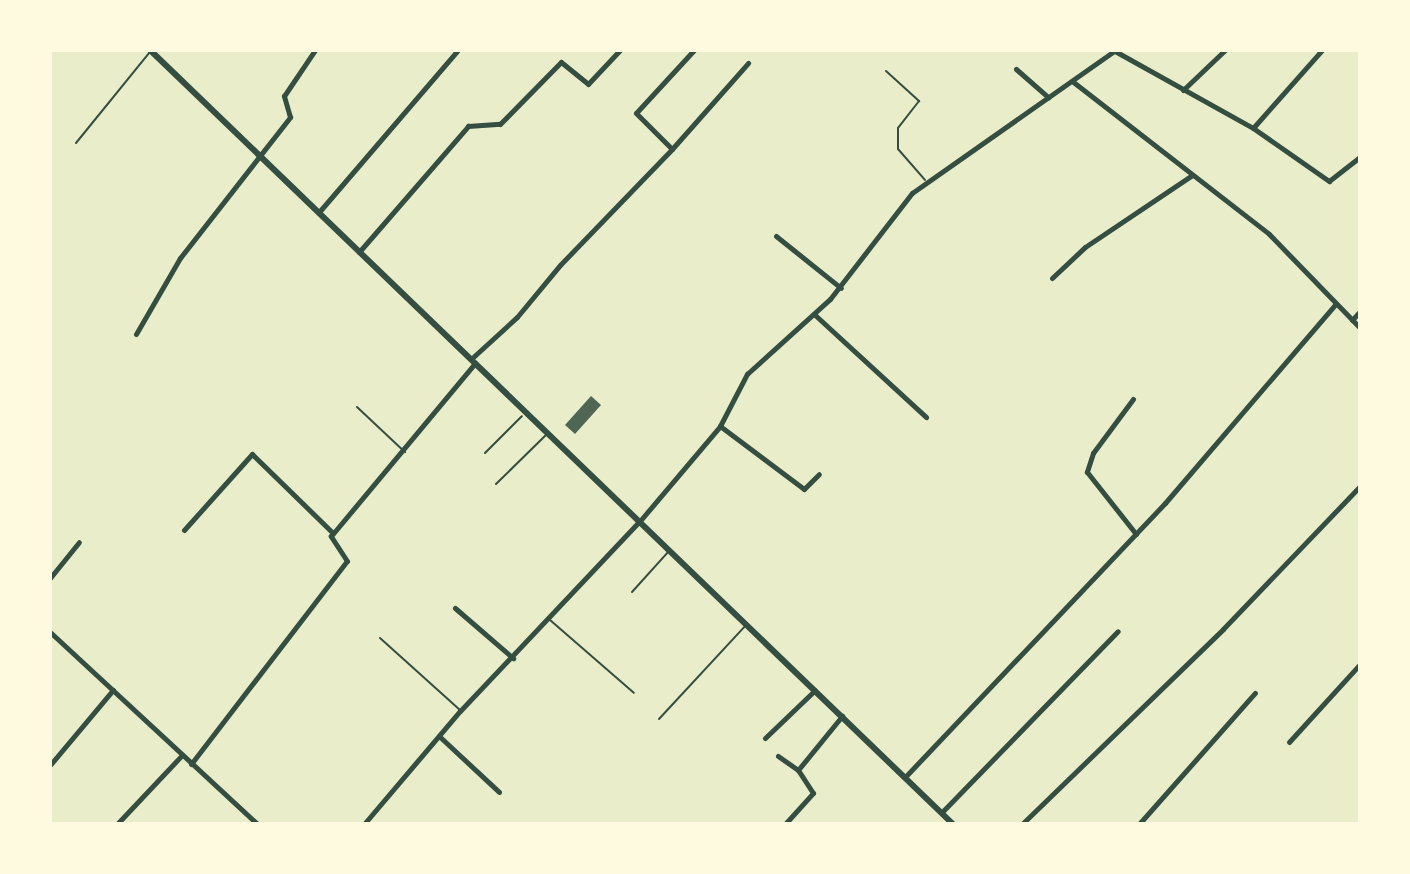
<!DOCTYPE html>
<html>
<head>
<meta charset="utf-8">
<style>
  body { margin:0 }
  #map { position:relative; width:1410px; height:874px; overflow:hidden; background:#e9edc9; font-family:Helvetica,sans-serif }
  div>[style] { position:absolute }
  .building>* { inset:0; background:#4f6655 }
  .path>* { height:2px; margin:-1px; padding:0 1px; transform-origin:1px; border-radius:1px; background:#344e41 }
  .service>* { height:2px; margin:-1px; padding:0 1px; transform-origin:1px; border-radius:1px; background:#344e41 }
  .minor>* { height:5px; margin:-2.5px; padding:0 2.5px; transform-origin:2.5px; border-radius:2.5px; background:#344e41 }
  .secondary>* { height:6px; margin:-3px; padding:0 3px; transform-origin:3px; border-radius:3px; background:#344e41 }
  span { translate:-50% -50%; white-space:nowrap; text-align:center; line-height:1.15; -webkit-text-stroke:6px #fefae0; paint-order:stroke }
  .frame { position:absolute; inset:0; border:52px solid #fefae0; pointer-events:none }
</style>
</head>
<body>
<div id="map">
  <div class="building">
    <i style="clip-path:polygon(591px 396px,601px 405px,575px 434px,565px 425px)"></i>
  </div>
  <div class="path">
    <i style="left:485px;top:453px;width:52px;rotate:-45deg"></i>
  </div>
  <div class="service">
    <i style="left:886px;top:71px;width:45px;rotate:42.3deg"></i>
    <i style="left:919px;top:101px;width:34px;rotate:128deg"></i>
    <i style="left:898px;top:128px;width:21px;rotate:90deg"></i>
    <i style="left:898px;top:149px;width:41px;rotate:48.9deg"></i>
    <i style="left:76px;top:143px;width:117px;rotate:-50.9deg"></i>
    <i style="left:357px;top:407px;width:66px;rotate:43.2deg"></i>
    <i style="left:496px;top:484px;width:71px;rotate:-44.4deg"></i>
    <i style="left:632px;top:592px;width:55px;rotate:-47.9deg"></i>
    <i style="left:550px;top:620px;width:111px;rotate:41deg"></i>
    <i style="left:380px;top:638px;width:108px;rotate:42deg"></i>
    <i style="left:659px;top:719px;width:127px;rotate:-47.2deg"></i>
  </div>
  <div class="minor">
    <i style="left:1113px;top:50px;width:160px;rotate:29.1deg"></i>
    <i style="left:1253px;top:128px;width:93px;rotate:34.9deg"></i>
    <i style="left:1329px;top:181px;width:39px;rotate:-38deg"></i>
    <i style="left:1016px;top:69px;width:43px;rotate:41.2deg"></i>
    <i style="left:1072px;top:81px;width:249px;rotate:37.8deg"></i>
    <i style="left:1269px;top:234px;width:131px;rotate:45.9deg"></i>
    <i style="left:1183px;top:90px;width:58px;rotate:-43.6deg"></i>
    <i style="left:1253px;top:128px;width:104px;rotate:-48.5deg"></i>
    <i style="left:672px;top:149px;width:115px;rotate:-48.5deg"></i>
    <i style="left:319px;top:212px;width:213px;rotate:-49.4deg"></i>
    <i style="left:776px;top:236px;width:83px;rotate:38.7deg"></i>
    <i style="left:359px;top:252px;width:167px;rotate:-49.1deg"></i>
    <i style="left:468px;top:126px;width:32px;rotate:-4deg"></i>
    <i style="left:500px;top:124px;width:87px;rotate:-45.5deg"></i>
    <i style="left:561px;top:62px;width:35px;rotate:39deg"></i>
    <i style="left:588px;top:84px;width:47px;rotate:-46.7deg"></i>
    <i style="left:1052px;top:278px;width:45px;rotate:-43.2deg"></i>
    <i style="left:1085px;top:247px;width:129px;rotate:-33.9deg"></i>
    <i style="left:815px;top:315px;width:151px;rotate:42.6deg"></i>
    <i style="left:1352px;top:320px;width:12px;rotate:-48deg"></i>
    <i style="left:136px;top:334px;width:88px;rotate:-59.9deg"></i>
    <i style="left:180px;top:258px;width:179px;rotate:-52deg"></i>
    <i style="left:290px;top:117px;width:22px;rotate:-106deg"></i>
    <i style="left:284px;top:96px;width:55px;rotate:-56deg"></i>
    <i style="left:471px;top:359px;width:62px;rotate:-42.4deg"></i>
    <i style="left:517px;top:317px;width:67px;rotate:-50.4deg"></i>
    <i style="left:560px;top:265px;width:161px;rotate:-46deg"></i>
    <i style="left:672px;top:149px;width:51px;rotate:-135deg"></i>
    <i style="left:636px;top:113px;width:86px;rotate:-47.4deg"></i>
    <i style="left:1133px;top:399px;width:67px;rotate:126.5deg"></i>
    <i style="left:1093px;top:453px;width:20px;rotate:108deg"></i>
    <i style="left:1087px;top:472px;width:79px;rotate:51.7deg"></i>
    <i style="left:720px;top:426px;width:105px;rotate:36.9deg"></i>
    <i style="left:804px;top:489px;width:21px;rotate:-45deg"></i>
    <i style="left:184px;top:530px;width:102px;rotate:-48.2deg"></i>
    <i style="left:252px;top:454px;width:113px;rotate:44.3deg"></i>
    <i style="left:50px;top:578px;width:46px;rotate:-51.1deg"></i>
    <i style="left:455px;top:608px;width:77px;rotate:40.8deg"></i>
    <i style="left:50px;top:632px;width:282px;rotate:42.8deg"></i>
    <i style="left:439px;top:736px;width:82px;rotate:43deg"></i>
    <i style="left:765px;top:738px;width:69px;rotate:-43.8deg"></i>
    <i style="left:1289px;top:742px;width:105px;rotate:-47.7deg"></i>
    <i style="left:778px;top:756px;width:24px;rotate:35deg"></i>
    <i style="left:191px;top:764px;width:256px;rotate:-52.5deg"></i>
    <i style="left:347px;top:561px;width:30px;rotate:-123deg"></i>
    <i style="left:331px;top:536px;width:225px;rotate:-50.2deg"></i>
    <i style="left:50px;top:765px;width:98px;rotate:-50deg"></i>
    <i style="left:905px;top:777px;width:378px;rotate:-46.5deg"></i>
    <i style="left:1165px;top:503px;width:261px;rotate:-49.4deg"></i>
    <i style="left:942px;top:812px;width:252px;rotate:-45.8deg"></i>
    <i style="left:117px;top:824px;width:95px;rotate:-46.7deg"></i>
    <i style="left:364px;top:824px;width:148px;rotate:-49.7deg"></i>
    <i style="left:460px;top:711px;width:260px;rotate:-46.6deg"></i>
    <i style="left:639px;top:522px;width:126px;rotate:-49.8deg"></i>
    <i style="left:720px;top:426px;width:59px;rotate:-62.6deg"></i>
    <i style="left:747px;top:374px;width:112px;rotate:-42.1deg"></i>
    <i style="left:830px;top:299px;width:134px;rotate:-52.3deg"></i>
    <i style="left:912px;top:193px;width:247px;rotate:-35.1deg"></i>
    <i style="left:785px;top:824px;width:42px;rotate:-47.9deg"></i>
    <i style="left:813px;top:793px;width:27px;rotate:-123deg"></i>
    <i style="left:798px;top:770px;width:70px;rotate:-50.8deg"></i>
    <i style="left:1022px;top:824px;width:280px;rotate:-44.1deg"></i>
    <i style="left:1223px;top:629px;width:198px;rotate:-46.2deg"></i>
    <i style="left:1139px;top:824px;width:175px;rotate:-48.5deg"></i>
  </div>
  <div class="secondary">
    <i style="left:150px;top:50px;width:1115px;rotate:43.95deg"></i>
  </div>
  <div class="frame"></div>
</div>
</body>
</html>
